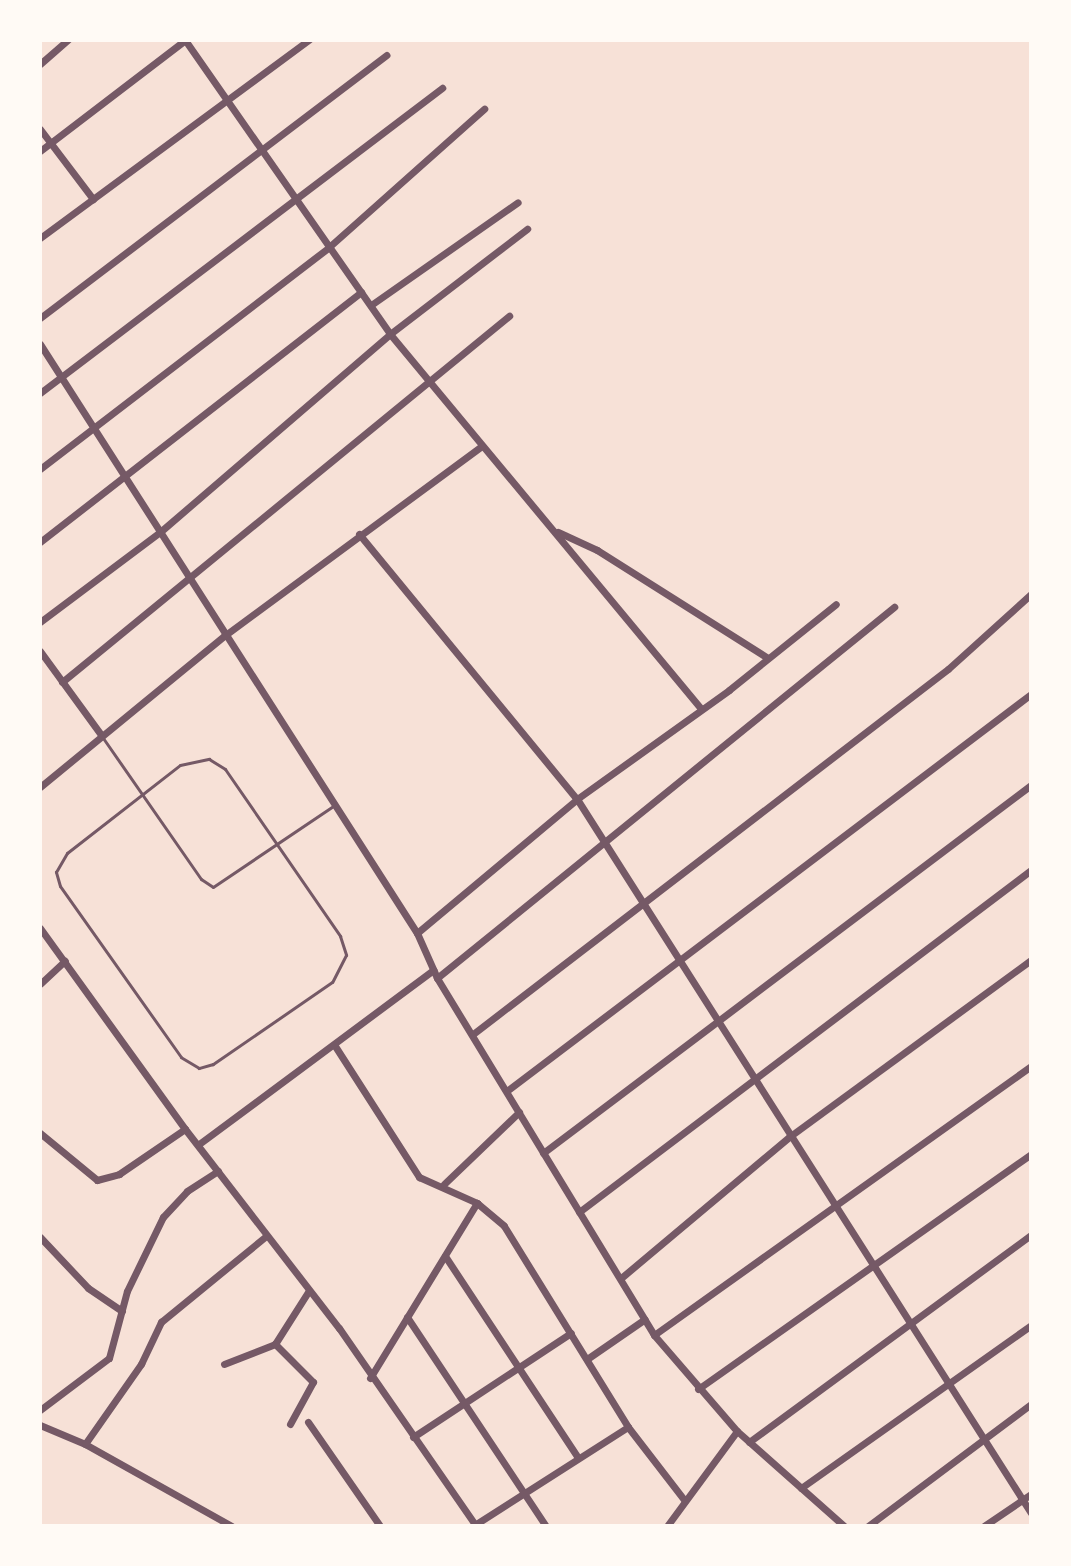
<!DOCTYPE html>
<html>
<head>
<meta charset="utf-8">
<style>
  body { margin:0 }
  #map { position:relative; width:1071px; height:1566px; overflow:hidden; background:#f7e1d7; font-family:Helvetica,sans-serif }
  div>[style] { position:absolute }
  .service>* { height:3px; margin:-1.5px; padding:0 1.5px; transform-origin:1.5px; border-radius:1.5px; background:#755966 }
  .minor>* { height:7px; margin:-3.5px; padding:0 3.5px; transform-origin:3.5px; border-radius:3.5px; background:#755966 }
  span { translate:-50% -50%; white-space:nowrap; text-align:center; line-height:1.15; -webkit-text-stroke:7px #fffaf5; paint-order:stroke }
  .frame { position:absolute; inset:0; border:42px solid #fffaf5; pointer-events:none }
</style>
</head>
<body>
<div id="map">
  <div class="service">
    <i style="left:103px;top:738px;width:172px;rotate:55.2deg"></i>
    <i style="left:201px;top:879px;width:14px;rotate:34deg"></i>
    <i style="left:213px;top:887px;width:145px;rotate:-34deg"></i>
    <i style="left:209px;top:759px;width:19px;rotate:32deg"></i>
    <i style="left:225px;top:769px;width:203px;rotate:55.4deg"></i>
    <i style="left:340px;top:936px;width:20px;rotate:72deg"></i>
    <i style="left:346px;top:955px;width:30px;rotate:117deg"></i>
    <i style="left:332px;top:982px;width:145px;rotate:145.4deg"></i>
    <i style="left:213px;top:1064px;width:15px;rotate:164deg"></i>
    <i style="left:199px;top:1068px;width:21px;rotate:-149deg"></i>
    <i style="left:181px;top:1057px;width:209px;rotate:-125.3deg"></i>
    <i style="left:60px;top:886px;width:15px;rotate:-106deg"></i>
    <i style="left:56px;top:872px;width:22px;rotate:-60deg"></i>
    <i style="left:67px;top:853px;width:143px;rotate:-37.9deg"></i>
    <i style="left:180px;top:765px;width:30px;rotate:-12deg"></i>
  </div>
  <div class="minor">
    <i style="left:40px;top:64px;width:37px;rotate:-41deg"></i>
    <i style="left:40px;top:129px;width:88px;rotate:52.9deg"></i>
    <i style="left:40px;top:151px;width:183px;rotate:-37.4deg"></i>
    <i style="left:185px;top:40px;width:358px;rotate:55.1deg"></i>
    <i style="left:390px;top:334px;width:487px;rotate:50.3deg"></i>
    <i style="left:40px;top:238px;width:334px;rotate:-36.4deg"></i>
    <i style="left:371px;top:305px;width:179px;rotate:-35deg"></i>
    <i style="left:40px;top:318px;width:435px;rotate:-37.2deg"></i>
    <i style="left:40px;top:344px;width:699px;rotate:57.38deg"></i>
    <i style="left:417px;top:933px;width:49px;rotate:66deg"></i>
    <i style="left:437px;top:978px;width:418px;rotate:58.7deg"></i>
    <i style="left:654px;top:1335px;width:127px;rotate:49.2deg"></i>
    <i style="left:737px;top:1431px;width:143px;rotate:41.6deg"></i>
    <i style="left:40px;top:393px;width:505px;rotate:-37.19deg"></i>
    <i style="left:40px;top:469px;width:364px;rotate:-37.5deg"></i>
    <i style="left:329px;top:247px;width:208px;rotate:-41.7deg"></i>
    <i style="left:558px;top:532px;width:43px;rotate:24.8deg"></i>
    <i style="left:597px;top:550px;width:202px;rotate:32.3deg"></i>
    <i style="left:359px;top:534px;width:343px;rotate:50.6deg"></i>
    <i style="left:577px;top:799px;width:846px;rotate:57.55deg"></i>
    <i style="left:40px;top:542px;width:407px;rotate:-37.9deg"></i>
    <i style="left:40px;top:622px;width:150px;rotate:-36.9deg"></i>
    <i style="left:160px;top:532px;width:303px;rotate:-40.7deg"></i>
    <i style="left:390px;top:334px;width:173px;rotate:-37.5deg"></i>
    <i style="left:40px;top:651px;width:105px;rotate:53.9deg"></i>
    <i style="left:62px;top:682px;width:578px;rotate:-39.31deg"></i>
    <i style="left:40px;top:787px;width:238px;rotate:-39.4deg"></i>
    <i style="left:224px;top:636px;width:320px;rotate:-36.4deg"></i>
    <i style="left:40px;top:928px;width:248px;rotate:54.2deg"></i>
    <i style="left:185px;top:1129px;width:252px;rotate:52.3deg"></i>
    <i style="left:339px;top:1328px;width:241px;rotate:55.3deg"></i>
    <i style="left:417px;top:933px;width:209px;rotate:-39.9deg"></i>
    <i style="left:577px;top:799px;width:187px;rotate:-35.6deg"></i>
    <i style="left:729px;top:690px;width:137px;rotate:-38.8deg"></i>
    <i style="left:437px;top:978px;width:589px;rotate:-39.07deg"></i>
    <i style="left:40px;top:984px;width:34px;rotate:-43deg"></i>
    <i style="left:473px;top:1034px;width:599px;rotate:-37.54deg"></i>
    <i style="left:948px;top:669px;width:112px;rotate:-42.1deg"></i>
    <i style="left:335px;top:1046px;width:156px;rotate:57.3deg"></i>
    <i style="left:419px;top:1177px;width:64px;rotate:24.1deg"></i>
    <i style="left:477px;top:1203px;width:35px;rotate:40deg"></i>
    <i style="left:504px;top:1226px;width:236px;rotate:58.3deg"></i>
    <i style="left:628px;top:1427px;width:93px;rotate:52.4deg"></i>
    <i style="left:508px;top:1090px;width:656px;rotate:-37.13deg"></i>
    <i style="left:40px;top:1133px;width:74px;rotate:39.5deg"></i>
    <i style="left:97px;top:1180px;width:23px;rotate:-15deg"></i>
    <i style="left:119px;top:1174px;width:80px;rotate:-34.3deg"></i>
    <i style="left:199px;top:1144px;width:292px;rotate:-36.6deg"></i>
    <i style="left:543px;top:1153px;width:611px;rotate:-37.02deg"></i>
    <i style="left:444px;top:1184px;width:104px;rotate:-43.8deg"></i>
    <i style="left:579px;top:1212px;width:567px;rotate:-37.11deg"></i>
    <i style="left:40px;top:1237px;width:70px;rotate:46.7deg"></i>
    <i style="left:88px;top:1288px;width:41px;rotate:34.1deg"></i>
    <i style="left:445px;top:1256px;width:242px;rotate:56.6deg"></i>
    <i style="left:621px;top:1278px;width:219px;rotate:-40deg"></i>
    <i style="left:789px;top:1137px;width:300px;rotate:-36.2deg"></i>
    <i style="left:407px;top:1317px;width:251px;rotate:56.4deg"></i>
    <i style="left:654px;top:1335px;width:463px;rotate:-35.5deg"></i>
    <i style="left:587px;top:1359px;width:70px;rotate:-34.6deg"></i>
    <i style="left:224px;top:1364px;width:55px;rotate:-21.4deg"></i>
    <i style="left:370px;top:1378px;width:205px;rotate:-58.6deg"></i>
    <i style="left:698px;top:1389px;width:408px;rotate:-35.2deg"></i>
    <i style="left:40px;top:1410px;width:86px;rotate:-37deg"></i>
    <i style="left:109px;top:1358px;width:69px;rotate:-75deg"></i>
    <i style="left:127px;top:1291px;width:82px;rotate:-64.1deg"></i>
    <i style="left:163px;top:1217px;width:35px;rotate:-47deg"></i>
    <i style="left:187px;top:1191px;width:37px;rotate:-33deg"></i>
    <i style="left:308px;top:1422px;width:126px;rotate:55.3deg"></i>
    <i style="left:290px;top:1424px;width:48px;rotate:-61.3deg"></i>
    <i style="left:313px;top:1382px;width:54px;rotate:-135deg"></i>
    <i style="left:275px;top:1344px;width:62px;rotate:-57.6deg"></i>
    <i style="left:40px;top:1425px;width:49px;rotate:22.9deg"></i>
    <i style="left:85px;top:1444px;width:168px;rotate:29.2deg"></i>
    <i style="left:413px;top:1437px;width:189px;rotate:-33.4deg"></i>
    <i style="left:749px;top:1442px;width:350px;rotate:-36.3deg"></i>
    <i style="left:85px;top:1444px;width:98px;rotate:-55deg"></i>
    <i style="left:141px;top:1364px;width:47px;rotate:-64.5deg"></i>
    <i style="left:161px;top:1322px;width:136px;rotate:-39.3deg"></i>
    <i style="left:801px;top:1488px;width:282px;rotate:-35.3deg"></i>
    <i style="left:473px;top:1526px;width:184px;rotate:-32.6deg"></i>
    <i style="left:667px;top:1526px;width:118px;rotate:-53.6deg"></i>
    <i style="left:868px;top:1526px;width:204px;rotate:-36.8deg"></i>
    <i style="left:984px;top:1526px;width:57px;rotate:-34.2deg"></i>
  </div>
  <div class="frame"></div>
</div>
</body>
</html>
